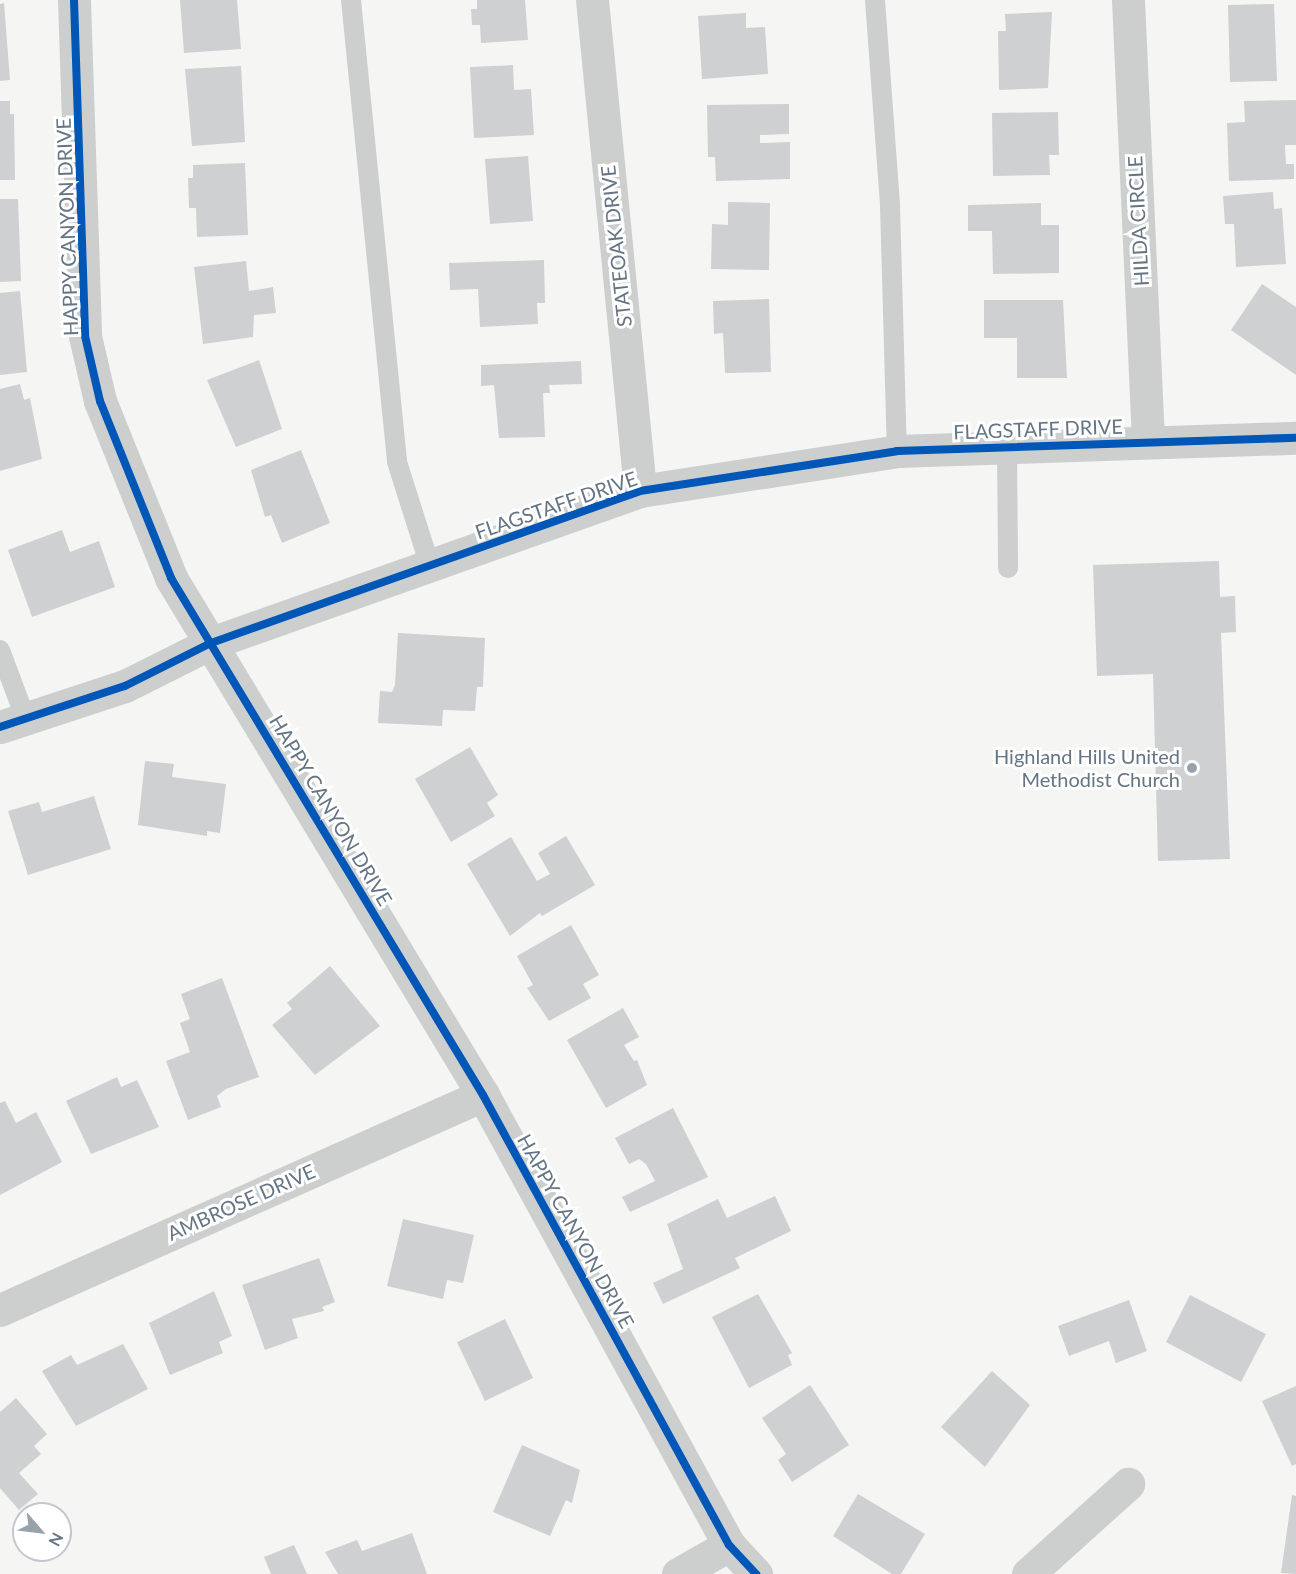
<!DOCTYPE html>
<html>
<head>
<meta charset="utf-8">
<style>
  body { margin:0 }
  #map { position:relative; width:1296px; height:1574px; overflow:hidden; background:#f5f5f4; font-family:Lato,sans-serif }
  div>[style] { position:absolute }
  .building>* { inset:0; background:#ced0d1 }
  .service>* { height:20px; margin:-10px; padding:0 10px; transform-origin:10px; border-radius:10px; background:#cdcfcf }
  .minor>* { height:33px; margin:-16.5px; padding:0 16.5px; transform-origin:16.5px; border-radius:16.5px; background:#cdcfcf }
  .cycleway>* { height:8px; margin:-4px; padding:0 4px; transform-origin:4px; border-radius:4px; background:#0057b8 }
  .dots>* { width:16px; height:16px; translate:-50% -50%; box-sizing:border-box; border:3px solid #fff; border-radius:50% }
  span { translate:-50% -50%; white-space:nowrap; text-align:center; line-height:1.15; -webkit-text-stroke:6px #fff; paint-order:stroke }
  .street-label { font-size:20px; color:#657584 }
  .poi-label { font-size:20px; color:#657584 }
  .right { translate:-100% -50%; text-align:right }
  .north { position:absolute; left:12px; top:1502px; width:60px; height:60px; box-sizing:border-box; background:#fff; border:2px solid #c1c8ce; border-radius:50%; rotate:118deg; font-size:16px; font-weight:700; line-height:24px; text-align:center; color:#657584 }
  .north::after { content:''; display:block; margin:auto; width:21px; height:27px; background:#97a2ab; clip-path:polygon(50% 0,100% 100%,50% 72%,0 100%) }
</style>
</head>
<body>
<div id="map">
  <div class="building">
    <i style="clip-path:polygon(180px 0,237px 0,241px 49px,184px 53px)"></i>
    <i style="clip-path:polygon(477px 0,525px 0,528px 40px,481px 43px,480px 25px,472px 25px,471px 9px,477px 9px)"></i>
    <i style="clip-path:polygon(4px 3px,10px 80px,0 81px,0 4px)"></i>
    <i style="clip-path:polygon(1274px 4px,1277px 81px,1230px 82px,1228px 5px)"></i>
    <i style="clip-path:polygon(1052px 12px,1048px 88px,999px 90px,998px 31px,1006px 31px,1005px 14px)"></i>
    <i style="clip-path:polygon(746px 13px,746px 28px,765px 27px,768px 74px,702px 79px,698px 16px)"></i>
    <i style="clip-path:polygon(513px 65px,514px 90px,531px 89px,534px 135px,474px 138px,470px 67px)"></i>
    <i style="clip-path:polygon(241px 66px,245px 142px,192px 146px,185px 69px)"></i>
    <i style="clip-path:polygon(1296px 100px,1296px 145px,1285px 145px,1286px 164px,1294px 164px,1294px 179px,1229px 181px,1227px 123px,1245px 122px,1244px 101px)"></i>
    <i style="clip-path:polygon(0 101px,10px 101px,10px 114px,14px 114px,15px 180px,0 180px)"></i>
    <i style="clip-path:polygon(789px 104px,789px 134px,760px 135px,760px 143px,790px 142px,790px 179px,716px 181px,715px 157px,708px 157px,707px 105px)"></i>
    <i style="clip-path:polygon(1058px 112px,1059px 155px,1049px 155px,1050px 175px,993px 176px,992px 113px)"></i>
    <i style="clip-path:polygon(528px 156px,533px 221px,490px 224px,485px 159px)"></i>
    <i style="clip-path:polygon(245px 163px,248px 235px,197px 237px,196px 208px,189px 208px,188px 178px,193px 178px,193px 165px)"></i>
    <i style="clip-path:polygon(1273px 192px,1274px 209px,1282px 208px,1286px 264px,1236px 267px,1234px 224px,1225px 224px,1223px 196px)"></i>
    <i style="clip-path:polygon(0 199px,18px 199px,21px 281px,0 282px)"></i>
    <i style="clip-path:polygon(728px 202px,770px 203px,769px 270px,711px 269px,712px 224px,728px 225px)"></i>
    <i style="clip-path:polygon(1041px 203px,1041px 225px,1059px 225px,1059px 273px,993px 274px,992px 231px,968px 231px,968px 205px)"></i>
    <i style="clip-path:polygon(544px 260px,545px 303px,537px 303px,538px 324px,480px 327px,478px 289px,450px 290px,449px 263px)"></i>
    <i style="clip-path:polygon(246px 261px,249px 291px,273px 287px,276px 313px,254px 315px,253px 337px,203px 344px,194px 267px)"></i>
    <i style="clip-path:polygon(1262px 284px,1296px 307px,1296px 375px,1231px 330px)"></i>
    <i style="clip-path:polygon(20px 291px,27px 372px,0 375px,0 293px)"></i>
    <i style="clip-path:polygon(769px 299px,771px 372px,725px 373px,723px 333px,714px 334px,713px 301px)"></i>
    <i style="clip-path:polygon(984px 300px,1063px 300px,1067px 378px,1017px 378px,1017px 338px,984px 338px)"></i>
    <i style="clip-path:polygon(259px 360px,282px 429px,236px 447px,207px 380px)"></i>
    <i style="clip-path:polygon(581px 361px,582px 384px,549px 385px,550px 393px,543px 393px,545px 437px,499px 438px,494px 385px,481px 386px,481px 365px)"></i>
    <i style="clip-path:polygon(20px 384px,24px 400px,30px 398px,42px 459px,0 471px,0 389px)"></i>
    <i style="clip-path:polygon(301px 450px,330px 523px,282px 543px,271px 515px,265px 517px,251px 470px)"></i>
    <i style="clip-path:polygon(62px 530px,70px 552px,99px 541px,115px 587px,32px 617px,8px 550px)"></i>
    <i style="clip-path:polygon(1219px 561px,1220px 597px,1235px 596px,1236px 632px,1221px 633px,1230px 859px,1158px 861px,1153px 674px,1097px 676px,1093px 565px)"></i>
    <i style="clip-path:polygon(398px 633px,485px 638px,483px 687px,477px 687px,475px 711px,443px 710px,442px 726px,378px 723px,380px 691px,392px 692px,395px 685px)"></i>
    <i style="clip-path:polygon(470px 747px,498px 795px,487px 803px,495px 816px,451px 842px,415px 779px)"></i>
    <i style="clip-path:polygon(145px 761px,174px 764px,172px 777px,226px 784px,220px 833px,207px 831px,207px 836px,138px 825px)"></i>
    <i style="clip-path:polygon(94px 796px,111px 849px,28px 875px,8px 811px,39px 802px,42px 812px)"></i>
    <i style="clip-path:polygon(566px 836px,595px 885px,542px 916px,540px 913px,510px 936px,467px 864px,511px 837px,537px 881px,550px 874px,538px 853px)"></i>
    <i style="clip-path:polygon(571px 925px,599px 975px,583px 984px,591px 998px,549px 1021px,527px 988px,533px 985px,517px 956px)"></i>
    <i style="clip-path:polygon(330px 966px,380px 1026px,315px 1075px,272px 1025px,292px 1009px,287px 1003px)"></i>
    <i style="clip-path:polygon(222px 978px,259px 1077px,226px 1089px,217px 1096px,221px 1107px,188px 1120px,166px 1061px,190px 1052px,180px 1023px,190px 1019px,181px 994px)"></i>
    <i style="clip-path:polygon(623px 1008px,639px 1037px,624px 1045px,634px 1061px,637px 1060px,647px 1085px,606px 1108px,567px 1040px)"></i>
    <i style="clip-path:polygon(117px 1077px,121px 1087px,137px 1080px,159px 1127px,91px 1154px,66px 1101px)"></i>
    <i style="clip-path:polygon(5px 1101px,16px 1123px,36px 1112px,62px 1162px,0 1195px,0 1103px)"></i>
    <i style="clip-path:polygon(673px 1108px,708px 1177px,630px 1212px,622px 1197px,655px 1181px,646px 1164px,639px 1159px,629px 1164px,615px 1138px)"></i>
    <i style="clip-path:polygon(775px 1196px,791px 1231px,735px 1258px,740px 1268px,663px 1304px,653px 1283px,683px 1269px,667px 1224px,718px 1199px,727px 1218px)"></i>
    <i style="clip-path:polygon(403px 1219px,474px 1235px,463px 1283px,447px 1280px,443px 1299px,387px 1286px)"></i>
    <i style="clip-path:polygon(319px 1258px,335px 1302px,322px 1307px,324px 1311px,292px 1319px,298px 1338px,265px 1350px,242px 1285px)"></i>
    <i style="clip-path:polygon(214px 1291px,232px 1336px,219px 1342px,223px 1353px,170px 1375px,149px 1323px)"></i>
    <i style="clip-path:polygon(758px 1294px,792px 1353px,788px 1355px,792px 1365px,749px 1388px,712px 1317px)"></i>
    <i style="clip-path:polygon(1190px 1295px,1266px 1334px,1241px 1382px,1166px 1342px)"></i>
    <i style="clip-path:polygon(1129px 1300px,1147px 1351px,1116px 1363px,1109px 1341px,1069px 1356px,1058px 1326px)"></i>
    <i style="clip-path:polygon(505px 1319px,533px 1378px,485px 1401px,457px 1342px)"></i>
    <i style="clip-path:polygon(123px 1344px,148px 1389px,76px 1426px,42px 1371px,71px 1355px,77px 1365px)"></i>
    <i style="clip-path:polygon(992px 1371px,1030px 1405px,985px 1467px,941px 1427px)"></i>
    <i style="clip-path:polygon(810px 1385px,849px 1445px,792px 1482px,778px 1460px,786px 1454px,762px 1418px)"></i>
    <i style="clip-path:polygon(1296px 1386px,1296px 1464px,1292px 1466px,1262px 1401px)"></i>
    <i style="clip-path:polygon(16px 1398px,47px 1434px,34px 1446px,41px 1454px,19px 1473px,38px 1494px,19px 1510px,0 1488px,0 1412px)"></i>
    <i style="clip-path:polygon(522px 1445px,580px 1470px,572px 1503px,566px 1500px,550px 1536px,493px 1512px)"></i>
    <i style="clip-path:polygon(858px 1494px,925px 1534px,901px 1574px,892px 1574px,833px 1536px)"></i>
    <i style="clip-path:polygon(1292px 1495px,1296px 1496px,1296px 1574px,1281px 1573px)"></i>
    <i style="clip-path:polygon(412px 1533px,427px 1574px,338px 1574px,325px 1552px,357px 1540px,362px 1551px)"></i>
    <i style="clip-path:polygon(294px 1545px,307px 1574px,271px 1574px,264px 1557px)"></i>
  </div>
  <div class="service">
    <i style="left:351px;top:0;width:464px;rotate:84.3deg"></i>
    <i style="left:397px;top:462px;width:109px;rotate:72.4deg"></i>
    <i style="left:875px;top:0;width:206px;rotate:85.8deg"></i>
    <i style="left:890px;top:205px;width:246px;rotate:88.4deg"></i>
    <i style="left:1007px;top:447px;width:121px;rotate:89.5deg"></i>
    <i style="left:0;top:650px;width:75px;rotate:69.6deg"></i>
  </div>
  <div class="minor">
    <i style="left:74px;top:0;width:336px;rotate:88.1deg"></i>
    <i style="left:85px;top:336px;width:67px;rotate:77deg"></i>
    <i style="left:100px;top:401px;width:191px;rotate:68.1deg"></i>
    <i style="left:171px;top:578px;width:604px;rotate:58.89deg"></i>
    <i style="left:483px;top:1095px;width:513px;rotate:61.34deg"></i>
    <i style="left:729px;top:1545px;width:40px;rotate:47deg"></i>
    <i style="left:592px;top:0;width:493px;rotate:84.4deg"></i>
    <i style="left:1128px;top:0;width:442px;rotate:87.4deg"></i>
    <i style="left:0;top:727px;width:132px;rotate:-18.2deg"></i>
    <i style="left:125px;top:686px;width:96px;rotate:-26.6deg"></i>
    <i style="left:211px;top:643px;width:455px;rotate:-19.5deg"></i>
    <i style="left:640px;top:491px;width:260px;rotate:-8.8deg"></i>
    <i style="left:897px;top:451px;width:399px;rotate:-1.9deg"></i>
    <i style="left:0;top:1310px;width:529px;rotate:-24deg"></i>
    <i style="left:678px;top:1574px;width:59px;rotate:-29.6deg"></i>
    <i style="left:1028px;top:1574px;width:135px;rotate:-42deg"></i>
  </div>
  <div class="cycleway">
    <i style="left:74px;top:0;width:336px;rotate:88.1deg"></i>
    <i style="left:85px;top:336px;width:67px;rotate:77deg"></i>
    <i style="left:100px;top:401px;width:191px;rotate:68.1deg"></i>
    <i style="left:171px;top:578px;width:604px;rotate:58.89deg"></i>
    <i style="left:483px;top:1095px;width:513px;rotate:61.34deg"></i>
    <i style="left:729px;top:1545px;width:40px;rotate:47deg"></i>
    <i style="left:0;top:727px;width:132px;rotate:-18.2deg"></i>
    <i style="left:125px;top:686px;width:96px;rotate:-26.6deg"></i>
    <i style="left:211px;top:643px;width:455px;rotate:-19.5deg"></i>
    <i style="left:640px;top:491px;width:260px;rotate:-8.8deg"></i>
    <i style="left:897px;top:451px;width:399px;rotate:-1.9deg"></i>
  </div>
  <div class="dots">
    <i style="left:1192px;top:768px;background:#97a2ab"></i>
  </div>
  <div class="street-label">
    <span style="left:1138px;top:221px;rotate:-93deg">HILDA CIRCLE</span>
    <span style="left:67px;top:227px;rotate:-92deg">HAPPY CANYON DRIVE</span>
    <span style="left:616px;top:246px;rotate:-96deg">STATEOAK DRIVE</span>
    <span style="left:1038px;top:429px;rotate:-2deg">FLAGSTAFF DRIVE</span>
    <span style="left:556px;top:505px;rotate:-19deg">FLAGSTAFF DRIVE</span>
    <span style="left:331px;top:810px;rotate:59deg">HAPPY CANYON DRIVE</span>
    <span style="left:241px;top:1202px;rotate:-24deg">AMBROSE DRIVE</span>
    <span style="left:576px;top:1231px;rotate:61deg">HAPPY CANYON DRIVE</span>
  </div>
  <div class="poi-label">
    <span class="right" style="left:1180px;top:768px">Highland Hills United<br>Methodist Church</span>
  </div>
  <div class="north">N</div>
</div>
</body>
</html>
